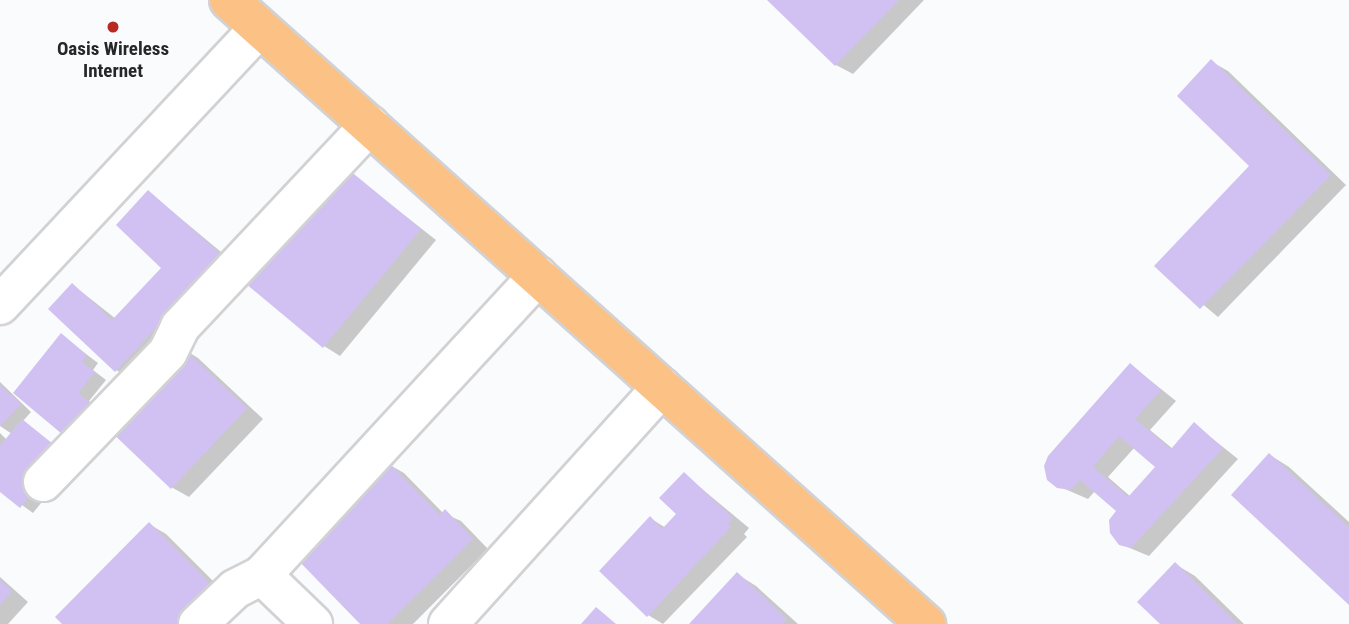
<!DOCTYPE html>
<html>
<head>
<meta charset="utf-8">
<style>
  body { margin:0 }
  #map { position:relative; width:1349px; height:624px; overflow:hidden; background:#fafbfc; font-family:"Roboto Condensed",sans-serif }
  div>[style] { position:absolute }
  .shadow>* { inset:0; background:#0003 }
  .building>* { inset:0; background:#d1c1f3 }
  .roads { filter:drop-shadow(2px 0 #d2d2d4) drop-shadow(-2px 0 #d2d2d4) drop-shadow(0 2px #d2d2d4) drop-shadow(0 -2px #d2d2d4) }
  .minor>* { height:38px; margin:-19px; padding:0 19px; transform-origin:19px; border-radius:19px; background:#fff }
  .major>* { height:38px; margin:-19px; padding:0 19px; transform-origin:19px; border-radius:19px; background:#fcc184 }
  .dots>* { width:19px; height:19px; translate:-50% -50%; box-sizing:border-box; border:4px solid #fafbfc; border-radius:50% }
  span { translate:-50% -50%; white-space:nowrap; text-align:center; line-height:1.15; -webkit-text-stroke:7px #fafbfc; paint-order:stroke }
  .poi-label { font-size:19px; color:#272727; font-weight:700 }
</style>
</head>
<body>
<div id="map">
  <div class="shadow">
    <i style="clip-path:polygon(770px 0,924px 0,853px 74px,836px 65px)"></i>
    <i style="clip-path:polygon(1212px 62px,1228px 71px,1346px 185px,1218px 317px,1157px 266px,1252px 166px)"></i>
    <i style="clip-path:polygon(343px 167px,436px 240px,340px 356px,324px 346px)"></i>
    <i style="clip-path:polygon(149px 192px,239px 267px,133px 380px,116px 370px,73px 285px,116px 319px,164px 268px)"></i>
    <i style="clip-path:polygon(62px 336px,98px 363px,93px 370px,106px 380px,89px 401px,100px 410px,75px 439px,15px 393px)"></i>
    <i style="clip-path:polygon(182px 348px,198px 358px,263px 419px,189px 497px,173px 488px,108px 427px)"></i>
    <i style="clip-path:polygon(evenodd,1131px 365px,1176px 401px,1150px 430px,1173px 449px,1194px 424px,1238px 459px,1149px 556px,1120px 544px,1118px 511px,1095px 491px,1088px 499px,1058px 486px,1131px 365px,1135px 447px,1157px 466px,1131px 497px,1108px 477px,1135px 447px)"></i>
    <i style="clip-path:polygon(0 382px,31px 412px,23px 421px,75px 461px,33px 513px,0 489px,0 433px,7px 440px,12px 434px,0 426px)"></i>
    <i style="clip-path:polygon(1270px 455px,1289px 467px,1349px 522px,1349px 603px)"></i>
    <i style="clip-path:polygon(388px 464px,404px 473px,443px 513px,461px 521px,488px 549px,413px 624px,363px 624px)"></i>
    <i style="clip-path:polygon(684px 474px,749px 528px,744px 534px,747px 537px,663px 624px,648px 615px,650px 518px,666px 528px,679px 514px)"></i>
    <i style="clip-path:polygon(149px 524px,166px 534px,231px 599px,65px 624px)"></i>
    <i style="clip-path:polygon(1175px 564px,1195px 576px,1244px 624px,1162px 624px)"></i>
    <i style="clip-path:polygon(737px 574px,756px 586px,798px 624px,692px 624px)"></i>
    <i style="clip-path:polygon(0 577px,28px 602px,8px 624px,0 624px)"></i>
  </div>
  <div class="building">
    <i style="clip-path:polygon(767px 0,899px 0,835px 66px)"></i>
    <i style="clip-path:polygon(1211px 59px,1331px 175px,1200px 309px,1154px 266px,1249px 166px,1177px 96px)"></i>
    <i style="clip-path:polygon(343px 165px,421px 229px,323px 348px,245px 283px)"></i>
    <i style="clip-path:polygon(148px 190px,223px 256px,115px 372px,48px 309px,72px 283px,112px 320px,161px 268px,116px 225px)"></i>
    <i style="clip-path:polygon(61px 333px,87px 355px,82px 362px,95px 372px,78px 393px,89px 402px,62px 434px,13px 393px)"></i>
    <i style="clip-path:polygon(181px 346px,247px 408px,171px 489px,106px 427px)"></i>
    <i style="clip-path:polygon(evenodd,1130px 363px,1161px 390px,1135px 419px,1171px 449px,1194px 422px,1223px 448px,1131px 548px,1119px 545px,1110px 533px,1109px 520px,1116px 511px,1080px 480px,1071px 490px,1057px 488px,1047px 480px,1044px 466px,1048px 456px,1130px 363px,1119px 436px,1155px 467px,1128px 497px,1093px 467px,1119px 436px)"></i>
    <i style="clip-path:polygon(0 385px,21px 404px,0 426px)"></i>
    <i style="clip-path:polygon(22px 419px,64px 453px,20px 508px,0 492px,0 446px)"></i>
    <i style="clip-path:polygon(1269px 453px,1349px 527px,1349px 605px,1231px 495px)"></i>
    <i style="clip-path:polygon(388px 462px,440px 515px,445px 509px,473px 539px,387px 624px,360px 624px,293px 555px)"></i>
    <i style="clip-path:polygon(684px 472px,733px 518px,728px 523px,731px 527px,647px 617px,599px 571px,650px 516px,662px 529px,676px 514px,659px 498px)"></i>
    <i style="clip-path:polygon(149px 522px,216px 589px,181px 624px,62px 624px,55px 617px)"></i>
    <i style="clip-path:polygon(1175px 562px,1238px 624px,1160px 624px,1137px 602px)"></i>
    <i style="clip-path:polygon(737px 572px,787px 619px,782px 624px,689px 624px)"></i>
    <i style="clip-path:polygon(0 580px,12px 591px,0 605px)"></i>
    <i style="clip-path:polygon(596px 607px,616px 624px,581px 624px)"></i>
  </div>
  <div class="roads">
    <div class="minor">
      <i style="left:0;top:305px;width:379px;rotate:-46.9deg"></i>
      <i style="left:43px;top:482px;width:180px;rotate:-46.1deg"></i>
      <i style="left:168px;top:352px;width:28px;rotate:-64deg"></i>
      <i style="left:180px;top:327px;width:277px;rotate:-46.8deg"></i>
      <i style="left:262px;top:575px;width:71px;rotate:43.9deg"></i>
      <i style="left:198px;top:624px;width:51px;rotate:-43.4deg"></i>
      <i style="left:235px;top:589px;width:30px;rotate:-27deg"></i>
      <i style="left:262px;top:575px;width:407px;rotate:-47.3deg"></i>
      <i style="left:448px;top:624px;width:319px;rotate:-47.9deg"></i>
    </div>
    <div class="major">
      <i style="left:229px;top:0;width:936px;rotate:41.84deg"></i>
    </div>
  </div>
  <div class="dots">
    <i style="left:113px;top:27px;background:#b72922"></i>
  </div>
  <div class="poi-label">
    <span style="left:113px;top:60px">Oasis Wireless<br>Internet</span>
  </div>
</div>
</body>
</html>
